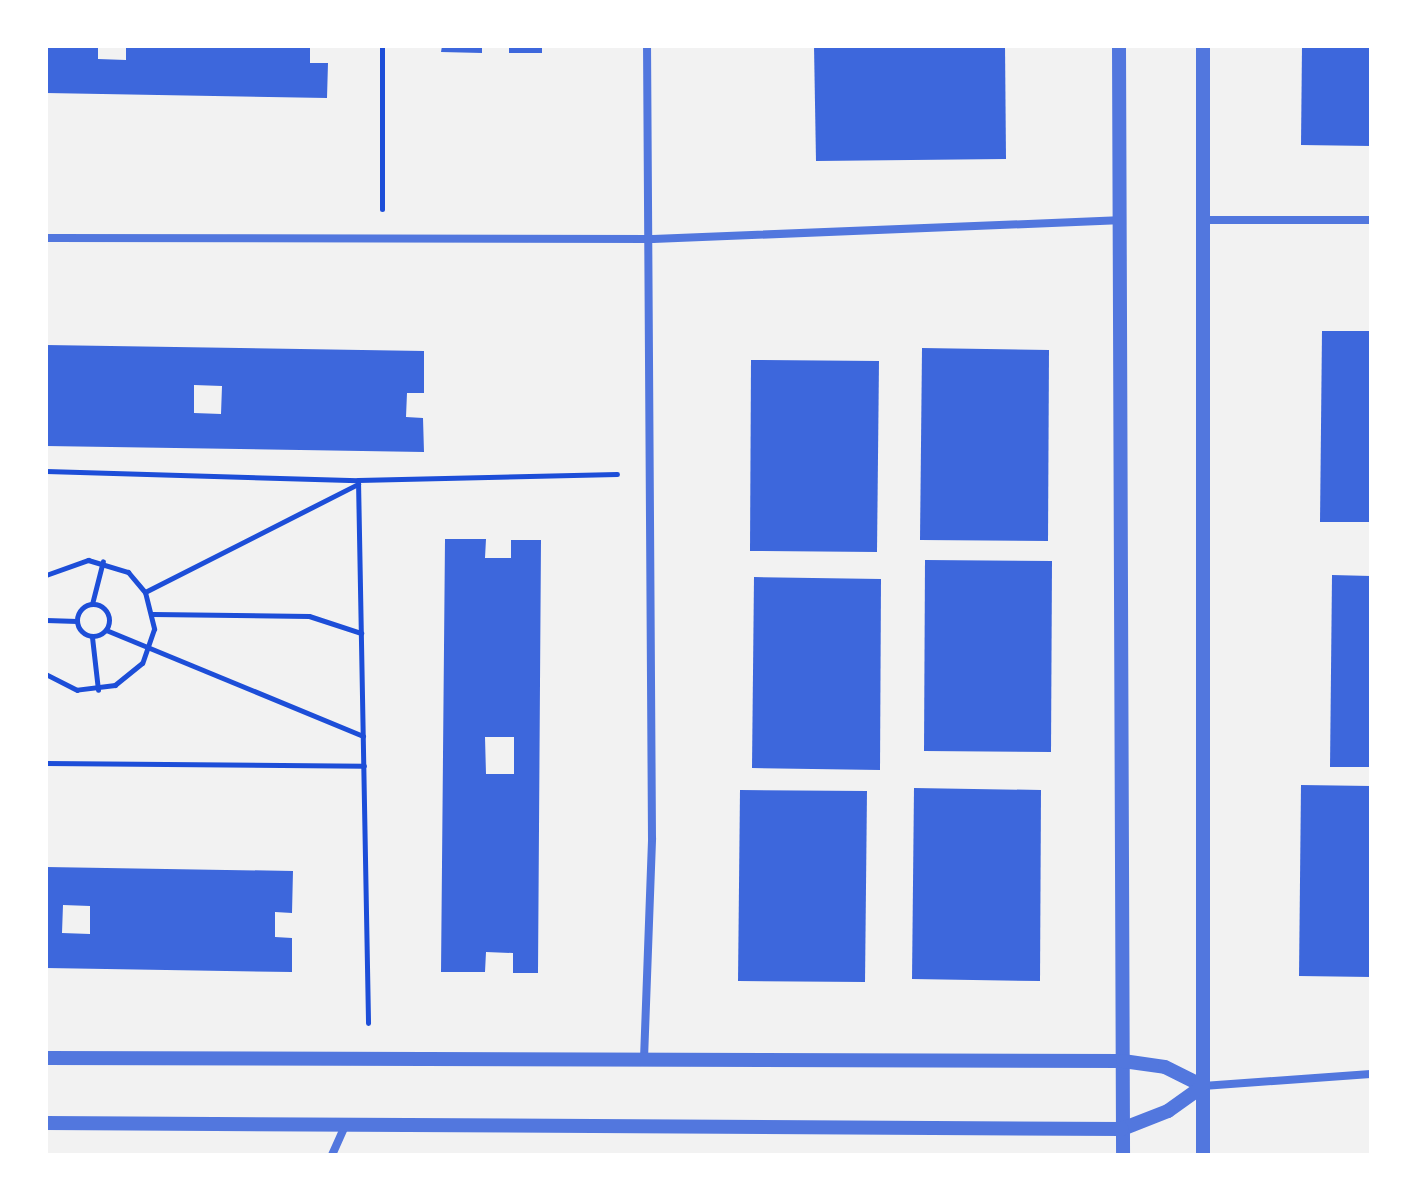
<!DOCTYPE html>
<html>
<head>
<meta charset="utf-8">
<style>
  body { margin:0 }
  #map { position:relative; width:1417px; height:1201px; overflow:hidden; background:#f2f2f2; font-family:"PT Sans Narrow",sans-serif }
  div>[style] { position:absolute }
  .building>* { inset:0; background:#3d67dc }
  .path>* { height:5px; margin:-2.5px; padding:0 2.5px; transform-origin:2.5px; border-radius:2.5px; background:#1d4ed8 }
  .path>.ring { margin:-2.5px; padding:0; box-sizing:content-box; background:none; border:5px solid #1d4ed8; border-radius:50% }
  .minor>* { height:8px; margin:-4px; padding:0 4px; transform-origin:4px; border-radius:4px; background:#5277de }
  .tertiary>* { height:14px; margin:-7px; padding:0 7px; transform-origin:7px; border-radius:7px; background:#5277de }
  span { translate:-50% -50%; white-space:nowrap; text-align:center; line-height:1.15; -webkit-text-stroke:8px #fff; paint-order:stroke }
  .frame { position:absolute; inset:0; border:48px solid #fff; pointer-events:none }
</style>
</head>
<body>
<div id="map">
  <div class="building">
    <i style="clip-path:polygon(46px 46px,98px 46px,98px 59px,126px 60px,126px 46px,310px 46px,310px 63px,328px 63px,327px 98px,46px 93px)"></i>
    <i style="clip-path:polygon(442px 46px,482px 46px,482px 53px,441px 52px)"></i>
    <i style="clip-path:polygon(509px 46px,542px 46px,542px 53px,509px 53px)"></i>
    <i style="clip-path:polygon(814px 46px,1005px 46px,1006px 159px,816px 161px)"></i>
    <i style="clip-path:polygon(1302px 46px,1371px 46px,1371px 146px,1301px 145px)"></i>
    <i style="clip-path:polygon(1322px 331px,1371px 331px,1371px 522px,1320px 522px)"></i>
    <i style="clip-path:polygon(evenodd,46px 345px,424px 351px,424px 393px,407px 393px,406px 417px,423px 418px,424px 452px,46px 446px,46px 345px,194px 385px,222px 386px,221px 414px,194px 413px,194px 385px)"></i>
    <i style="clip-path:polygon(922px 348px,1049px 350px,1048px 541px,920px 540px)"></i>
    <i style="clip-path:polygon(751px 360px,879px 361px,877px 552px,750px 551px)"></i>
    <i style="clip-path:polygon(evenodd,445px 539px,486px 539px,485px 558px,511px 558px,511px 540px,541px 540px,538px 973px,513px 973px,513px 953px,486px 952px,485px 972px,441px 972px,445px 539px,485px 737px,514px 737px,514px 774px,486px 774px,485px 737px)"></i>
    <i style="clip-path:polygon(925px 560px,1052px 561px,1051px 752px,924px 751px)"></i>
    <i style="clip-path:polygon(1332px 575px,1371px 576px,1371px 767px,1330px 767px)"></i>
    <i style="clip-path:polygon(754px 577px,881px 579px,880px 770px,752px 768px)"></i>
    <i style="clip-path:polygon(1301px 785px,1371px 786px,1371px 977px,1299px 976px)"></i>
    <i style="clip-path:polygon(914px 788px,1041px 790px,1040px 981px,912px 979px)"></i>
    <i style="clip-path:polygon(740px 790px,867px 791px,865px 982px,738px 981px)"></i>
    <i style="clip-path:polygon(evenodd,46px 867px,293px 871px,292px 913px,275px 912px,275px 937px,292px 938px,292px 972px,46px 968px,46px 867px,63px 905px,90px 906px,90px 934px,62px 933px,63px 905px)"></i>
  </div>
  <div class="path">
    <i style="left:382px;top:209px;width:163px;rotate:-90deg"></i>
    <i style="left:46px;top:471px;width:312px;rotate:1.7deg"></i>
    <i style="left:358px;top:480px;width:259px;rotate:-1.3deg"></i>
    <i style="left:358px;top:480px;width:543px;rotate:88.94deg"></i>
    <i style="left:46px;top:575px;width:45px;rotate:-19.7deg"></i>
    <i style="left:88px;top:560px;width:42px;rotate:16.7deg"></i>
    <i style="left:128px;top:572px;width:26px;rotate:50deg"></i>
    <i style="left:145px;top:592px;width:38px;rotate:76deg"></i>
    <i style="left:154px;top:629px;width:36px;rotate:109deg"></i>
    <i style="left:142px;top:663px;width:35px;rotate:141deg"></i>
    <i style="left:115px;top:685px;width:38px;rotate:173deg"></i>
    <i style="left:77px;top:690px;width:35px;rotate:-153deg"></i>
    <i style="left:145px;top:592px;width:239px;rotate:-26.9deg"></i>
    <i style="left:92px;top:604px;width:44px;rotate:-75.7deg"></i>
    <i class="ring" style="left:77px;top:604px;width:27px;height:27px"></i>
    <i style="left:153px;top:614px;width:156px;rotate:0.7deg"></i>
    <i style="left:309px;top:616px;width:55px;rotate:18.1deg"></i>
    <i style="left:46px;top:620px;width:31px;rotate:2deg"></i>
    <i style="left:106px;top:630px;width:278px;rotate:22.4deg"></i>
    <i style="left:92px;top:637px;width:53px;rotate:83.5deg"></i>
    <i style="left:46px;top:763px;width:318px;rotate:0.5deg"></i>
  </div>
  <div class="minor">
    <i style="left:1203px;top:220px;width:168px"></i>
    <i style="left:46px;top:238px;width:607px;rotate:0.09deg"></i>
    <i style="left:653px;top:239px;width:465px;rotate:-2.3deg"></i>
    <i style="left:644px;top:1059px;width:221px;rotate:-87.9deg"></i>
    <i style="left:652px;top:838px;width:792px;rotate:-90.36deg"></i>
    <i style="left:1203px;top:1086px;width:168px;rotate:-4.1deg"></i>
    <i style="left:332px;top:1155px;width:32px;rotate:-66deg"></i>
  </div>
  <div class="tertiary">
    <i style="left:1119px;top:46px;width:1109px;rotate:89.79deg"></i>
    <i style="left:46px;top:1058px;width:1077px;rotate:0.16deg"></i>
    <i style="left:1123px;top:1061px;width:42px;rotate:8.1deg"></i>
    <i style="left:1165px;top:1067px;width:42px;rotate:26.6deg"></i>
    <i style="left:1203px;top:1086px;width:43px;rotate:144.5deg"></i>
    <i style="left:1168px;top:1111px;width:49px;rotate:158.6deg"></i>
    <i style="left:1122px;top:1129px;width:1076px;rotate:-179.68deg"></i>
    <i style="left:1203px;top:1155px;width:1109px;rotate:-90deg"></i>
  </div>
  <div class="frame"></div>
</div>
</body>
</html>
